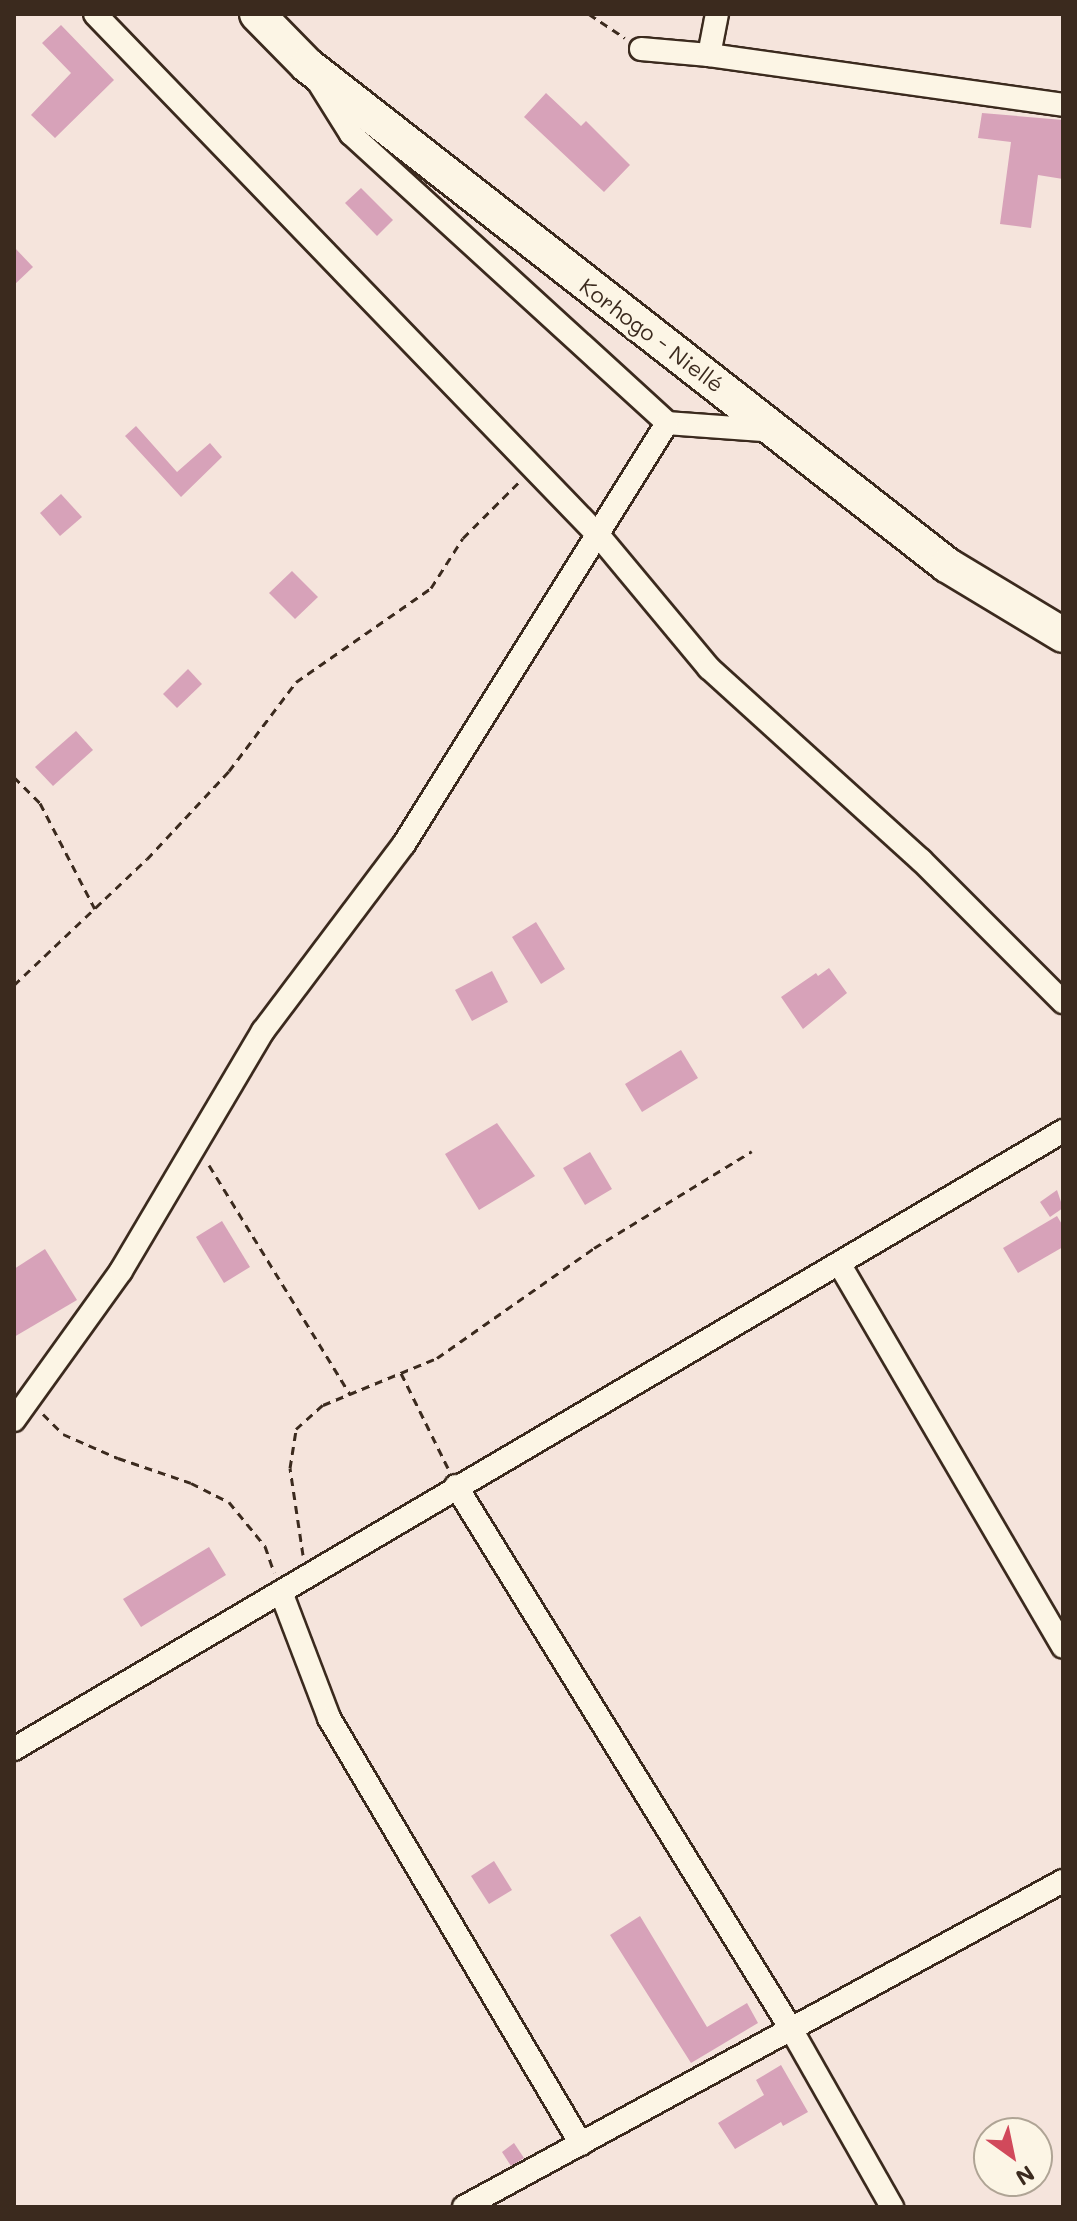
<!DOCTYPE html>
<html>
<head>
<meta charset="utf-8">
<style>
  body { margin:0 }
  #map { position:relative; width:1077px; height:2221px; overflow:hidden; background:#f5e4dc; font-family:Mali,sans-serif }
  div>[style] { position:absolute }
  .building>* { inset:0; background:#d7a2b9 }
  .path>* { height:3px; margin-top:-1.5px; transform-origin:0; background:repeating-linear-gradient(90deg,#3b2a1e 0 8px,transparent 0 14px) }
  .roads { filter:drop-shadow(2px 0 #3b2a1e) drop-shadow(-2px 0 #3b2a1e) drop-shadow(0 2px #3b2a1e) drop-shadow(0 -2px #3b2a1e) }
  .minor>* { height:22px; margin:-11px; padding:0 11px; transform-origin:11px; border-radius:11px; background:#fcf5e5 }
  .primary>* { height:34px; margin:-17px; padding:0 17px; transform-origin:17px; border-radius:17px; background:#fcf5e5 }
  span { translate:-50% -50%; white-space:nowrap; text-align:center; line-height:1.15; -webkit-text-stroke:7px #fcf5e5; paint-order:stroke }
  .street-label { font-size:22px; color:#3b2a1e }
  .frame { position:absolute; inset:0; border:16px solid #3b2a1e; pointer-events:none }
  .north { position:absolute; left:973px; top:2117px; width:80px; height:80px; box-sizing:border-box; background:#fcf5e5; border:2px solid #afa495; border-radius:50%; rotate:147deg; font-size:22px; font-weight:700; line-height:32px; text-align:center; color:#3b2a1e }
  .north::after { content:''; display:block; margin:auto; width:28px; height:36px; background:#d1495b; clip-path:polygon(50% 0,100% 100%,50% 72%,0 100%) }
</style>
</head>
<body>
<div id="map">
  <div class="building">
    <i style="clip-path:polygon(61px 25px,114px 80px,55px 138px,31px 115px,71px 73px,42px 43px)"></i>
    <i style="clip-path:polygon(546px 93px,581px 126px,586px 121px,630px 165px,604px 192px,524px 117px)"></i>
    <i style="clip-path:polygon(982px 113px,1063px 120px,1063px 179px,1038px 175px,1031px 228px,1000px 224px,1011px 142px,978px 138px)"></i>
    <i style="clip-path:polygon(361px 188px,393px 220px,377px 236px,345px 203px)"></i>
    <i style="clip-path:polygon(14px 247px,33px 267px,14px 285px)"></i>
    <i style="clip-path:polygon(136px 426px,177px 472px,210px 443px,222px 457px,181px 497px,125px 436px)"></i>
    <i style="clip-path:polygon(61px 494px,82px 517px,60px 536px,40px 513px)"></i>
    <i style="clip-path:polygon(292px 571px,318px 597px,295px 619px,269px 593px)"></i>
    <i style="clip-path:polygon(188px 669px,202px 684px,177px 708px,163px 694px)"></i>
    <i style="clip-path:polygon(76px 731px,93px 750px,53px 786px,35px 767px)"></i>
    <i style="clip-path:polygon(536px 922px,565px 969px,541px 984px,512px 937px)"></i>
    <i style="clip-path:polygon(829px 968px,847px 993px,803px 1029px,781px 997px,816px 973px,818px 976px)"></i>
    <i style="clip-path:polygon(492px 971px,508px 1002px,472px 1021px,455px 990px)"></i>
    <i style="clip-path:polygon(681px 1050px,698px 1078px,642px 1112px,625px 1084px)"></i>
    <i style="clip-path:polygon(497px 1123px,535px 1176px,479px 1210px,445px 1154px)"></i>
    <i style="clip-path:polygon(590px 1152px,612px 1189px,585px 1205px,563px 1168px)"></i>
    <i style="clip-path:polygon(1057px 1190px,1063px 1208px,1050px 1217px,1040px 1202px)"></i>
    <i style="clip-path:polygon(1057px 1216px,1063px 1226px,1063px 1247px,1018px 1273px,1003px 1248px)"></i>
    <i style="clip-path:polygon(222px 1221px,250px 1267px,224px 1283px,196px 1237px)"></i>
    <i style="clip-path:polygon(45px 1249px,77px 1300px,14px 1337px,14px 1269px)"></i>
    <i style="clip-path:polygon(209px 1547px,226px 1575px,141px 1627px,123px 1599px)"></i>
    <i style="clip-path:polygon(494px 1861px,512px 1890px,489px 1904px,471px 1876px)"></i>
    <i style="clip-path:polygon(640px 1916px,707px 2027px,747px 2003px,758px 2023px,691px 2063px,610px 1935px)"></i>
    <i style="clip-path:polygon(781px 2065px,808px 2112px,783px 2126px,781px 2122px,735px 2149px,718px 2123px,764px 2095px,756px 2080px)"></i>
    <i style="clip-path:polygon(514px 2143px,524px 2158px,511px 2166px,502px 2152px)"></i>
  </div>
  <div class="path">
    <i style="left:589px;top:14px;width:43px;rotate:33.7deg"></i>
    <i style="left:14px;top:777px;width:37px;rotate:45deg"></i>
    <i style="left:40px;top:803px;width:119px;rotate:62.6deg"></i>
    <i style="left:14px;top:985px;width:183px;rotate:-43.5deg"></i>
    <i style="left:147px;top:859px;width:120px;rotate:-47deg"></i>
    <i style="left:229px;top:771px;width:111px;rotate:-53deg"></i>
    <i style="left:296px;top:682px;width:165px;rotate:-34.8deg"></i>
    <i style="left:431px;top:588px;width:59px;rotate:-57.4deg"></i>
    <i style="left:463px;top:538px;width:81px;rotate:-45deg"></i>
    <i style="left:209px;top:1165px;width:269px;rotate:58.4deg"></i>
    <i style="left:401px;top:1373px;width:106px;rotate:63.7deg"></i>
    <i style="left:43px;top:1414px;width:28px;rotate:45deg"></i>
    <i style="left:63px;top:1434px;width:60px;rotate:23.6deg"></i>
    <i style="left:118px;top:1458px;width:77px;rotate:18.9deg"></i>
    <i style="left:191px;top:1483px;width:42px;rotate:26.6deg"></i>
    <i style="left:229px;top:1502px;width:57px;rotate:50.7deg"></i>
    <i style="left:265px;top:1546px;width:28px;rotate:71deg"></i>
    <i style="left:303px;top:1555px;width:88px;rotate:-98.5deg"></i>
    <i style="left:290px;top:1468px;width:39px;rotate:-81deg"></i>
    <i style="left:296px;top:1429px;width:36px;rotate:-42deg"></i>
    <i style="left:323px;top:1405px;width:123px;rotate:-22.4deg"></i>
    <i style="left:437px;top:1358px;width:192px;rotate:-35deg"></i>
    <i style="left:594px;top:1248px;width:185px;rotate:-31.5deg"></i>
  </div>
  <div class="roads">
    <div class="minor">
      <i style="left:95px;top:14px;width:726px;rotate:46.01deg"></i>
      <i style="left:599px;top:536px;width:172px;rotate:50.2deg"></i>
      <i style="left:709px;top:668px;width:286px;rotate:42.2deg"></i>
      <i style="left:921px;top:860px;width:201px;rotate:45deg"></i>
      <i style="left:641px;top:49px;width:68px;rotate:5deg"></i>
      <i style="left:709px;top:55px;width:358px;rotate:8deg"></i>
      <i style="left:709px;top:55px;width:42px;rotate:-79deg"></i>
      <i style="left:319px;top:83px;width:60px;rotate:57.9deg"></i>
      <i style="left:351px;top:134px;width:428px;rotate:42.4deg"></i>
      <i style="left:667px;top:423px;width:109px;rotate:4.2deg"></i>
      <i style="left:840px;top:1265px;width:442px;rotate:59.7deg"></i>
      <i style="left:14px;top:1420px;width:183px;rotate:-54.3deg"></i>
      <i style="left:121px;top:1271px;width:279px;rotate:-59.4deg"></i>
      <i style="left:263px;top:1031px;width:234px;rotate:-53deg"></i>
      <i style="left:404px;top:844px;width:496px;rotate:-58deg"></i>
      <i style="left:456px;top:1486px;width:638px;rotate:58.33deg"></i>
      <i style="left:791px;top:2029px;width:205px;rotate:60.4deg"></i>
      <i style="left:281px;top:1592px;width:135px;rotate:69.1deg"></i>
      <i style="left:329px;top:1718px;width:495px;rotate:59.4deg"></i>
      <i style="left:14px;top:1749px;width:1218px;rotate:-30.5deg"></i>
      <i style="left:464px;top:2207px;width:682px;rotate:-28.56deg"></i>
    </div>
    <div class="primary">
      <i style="left:257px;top:14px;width:71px;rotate:45.6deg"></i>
      <i style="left:307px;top:65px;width:812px;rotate:38deg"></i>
      <i style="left:947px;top:565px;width:135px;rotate:31.1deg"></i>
    </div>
  </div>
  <div class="street-label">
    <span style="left:652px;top:335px;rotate:37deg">Korhogo - Niellé</span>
  </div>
  <div class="frame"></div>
  <div class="north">N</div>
</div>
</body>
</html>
